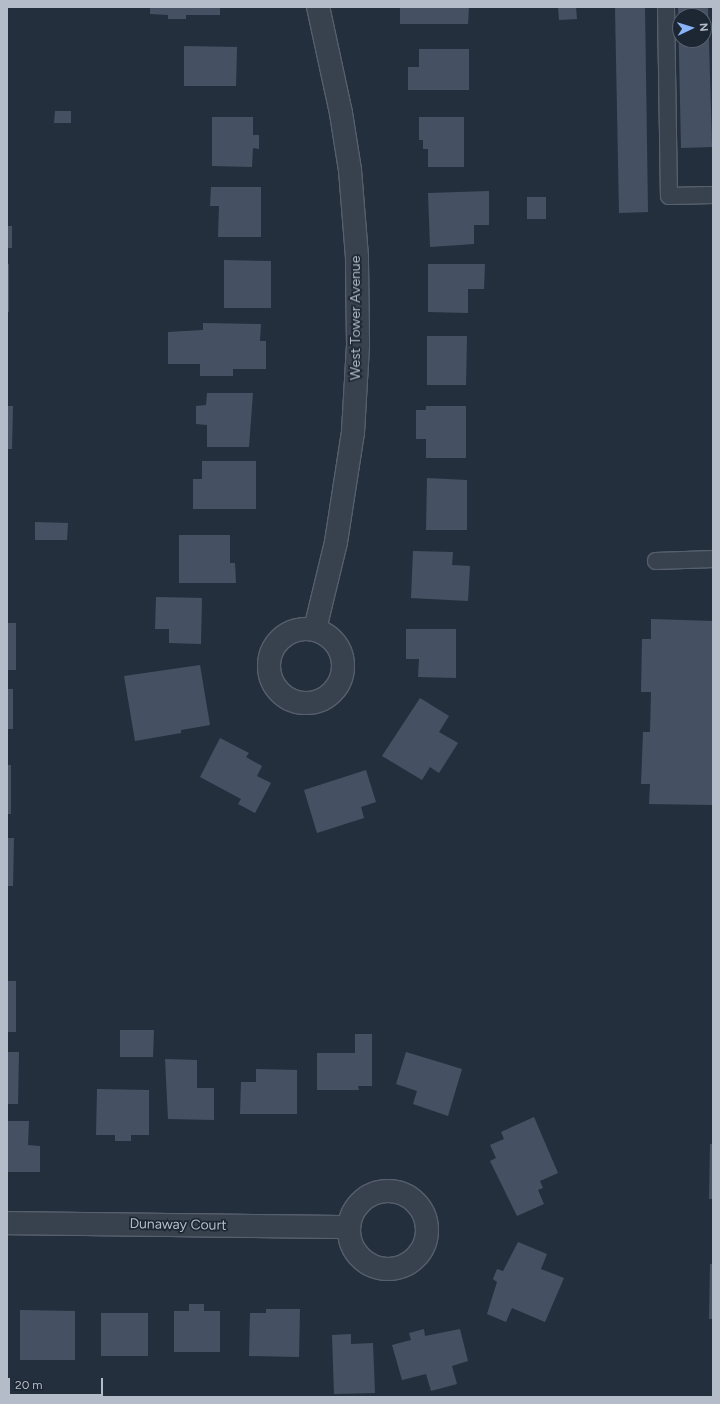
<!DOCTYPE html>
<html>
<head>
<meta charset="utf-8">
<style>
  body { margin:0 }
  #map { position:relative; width:720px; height:1404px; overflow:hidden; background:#242f3e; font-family:Figtree,sans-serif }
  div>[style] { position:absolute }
  .building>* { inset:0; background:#455162 }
  .roads { filter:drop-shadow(1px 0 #565f6c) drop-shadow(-1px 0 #565f6c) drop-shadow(0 1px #565f6c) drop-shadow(0 -1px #565f6c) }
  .service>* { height:16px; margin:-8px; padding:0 8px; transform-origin:8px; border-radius:8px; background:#38414e }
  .minor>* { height:22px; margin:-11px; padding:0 11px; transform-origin:11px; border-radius:11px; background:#38414e }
  .minor>.ring { margin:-11px; padding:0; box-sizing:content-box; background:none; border:22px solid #38414e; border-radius:50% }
  span { translate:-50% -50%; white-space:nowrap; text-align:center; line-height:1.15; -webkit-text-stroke:3.5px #1d2633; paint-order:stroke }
  .street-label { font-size:14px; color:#b4bcc9 }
  .frame { position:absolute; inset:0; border:8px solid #b4bcc9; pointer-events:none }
  .north { position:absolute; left:672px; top:8px; width:40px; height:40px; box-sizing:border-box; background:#1d2633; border:1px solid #59626f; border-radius:50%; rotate:86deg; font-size:11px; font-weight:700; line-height:16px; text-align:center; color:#b4bcc9 }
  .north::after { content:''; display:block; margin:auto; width:14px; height:18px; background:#8ab4f8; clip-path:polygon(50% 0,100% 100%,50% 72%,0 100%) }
  .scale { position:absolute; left:8px; top:1378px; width:95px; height:18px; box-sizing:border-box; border:2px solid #b4bcc9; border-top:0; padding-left:5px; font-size:12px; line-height:14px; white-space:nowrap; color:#b4bcc9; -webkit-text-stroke:3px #1d2633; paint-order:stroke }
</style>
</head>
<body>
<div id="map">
  <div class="building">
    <i style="clip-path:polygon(150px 7px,220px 7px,220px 15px,186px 15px,186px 19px,168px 19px,168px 15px,150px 14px)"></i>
    <i style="clip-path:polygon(400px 7px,469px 7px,468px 24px,400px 24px)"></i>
    <i style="clip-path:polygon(558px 7px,576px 7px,577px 19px,559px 20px)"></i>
    <i style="clip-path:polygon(615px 7px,645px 7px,648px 212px,619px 213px)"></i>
    <i style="clip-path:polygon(evenodd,678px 7px,708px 7px,712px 147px,681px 148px,678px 7px,680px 16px,704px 16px,704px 40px,680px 40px,680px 16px)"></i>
    <i style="clip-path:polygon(184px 46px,237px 47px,236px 86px,184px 86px)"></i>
    <i style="clip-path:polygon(419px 49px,469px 49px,469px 90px,408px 90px,408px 67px,419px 67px)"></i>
    <i style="clip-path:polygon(55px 111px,71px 111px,71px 123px,54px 123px)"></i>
    <i style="clip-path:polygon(212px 117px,253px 117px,253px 135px,259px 135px,259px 149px,253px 148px,252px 167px,212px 166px)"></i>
    <i style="clip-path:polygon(419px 117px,464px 117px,464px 167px,428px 167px,428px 149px,423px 149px,423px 140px,419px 140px)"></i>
    <i style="clip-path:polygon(211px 187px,261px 187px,261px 237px,218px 237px,219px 206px,210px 206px)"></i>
    <i style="clip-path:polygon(489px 191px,489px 225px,474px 225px,474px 244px,430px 247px,428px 193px)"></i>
    <i style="clip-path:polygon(527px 197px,546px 197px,546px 219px,527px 219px)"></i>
    <i style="clip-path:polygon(7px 226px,12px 226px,12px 248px,7px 248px)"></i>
    <i style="clip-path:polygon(224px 260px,271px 261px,271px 308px,224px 308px)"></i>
    <i style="clip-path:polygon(7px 264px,9px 264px,9px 312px,7px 312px)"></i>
    <i style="clip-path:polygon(428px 264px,485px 264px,484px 289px,468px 289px,468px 313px,428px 312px)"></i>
    <i style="clip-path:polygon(203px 323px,261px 324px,260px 341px,266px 341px,266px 369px,233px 369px,233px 376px,200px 376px,200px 364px,168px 364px,168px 332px,203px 330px)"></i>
    <i style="clip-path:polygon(427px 336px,467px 336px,466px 385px,427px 385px)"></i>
    <i style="clip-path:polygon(207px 393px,253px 393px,249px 447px,207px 447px,207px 425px,196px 424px,196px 406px,206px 405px)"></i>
    <i style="clip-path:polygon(7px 406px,13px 406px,12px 449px,7px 449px)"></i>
    <i style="clip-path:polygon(426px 406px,466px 406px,466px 458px,426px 458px,426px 439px,416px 439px,416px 410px,426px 410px)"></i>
    <i style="clip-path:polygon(202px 461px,256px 461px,256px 509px,193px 509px,193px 479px,202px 479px)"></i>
    <i style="clip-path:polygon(427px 478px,467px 480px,467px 530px,426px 530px)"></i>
    <i style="clip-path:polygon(35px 522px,68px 523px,67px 540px,35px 540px)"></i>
    <i style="clip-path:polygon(179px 535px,230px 535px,230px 563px,235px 563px,236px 583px,179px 583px)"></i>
    <i style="clip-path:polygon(413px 551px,453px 552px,452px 565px,470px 566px,468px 601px,411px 598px)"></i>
    <i style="clip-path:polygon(156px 597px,202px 598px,201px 644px,169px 643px,169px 629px,155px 629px)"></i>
    <i style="clip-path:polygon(651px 619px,713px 621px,713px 805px,649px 804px,650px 784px,641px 784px,643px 732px,650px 732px,651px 692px,641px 692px,642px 639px,651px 639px)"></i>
    <i style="clip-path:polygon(7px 623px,16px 623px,16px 670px,7px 670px)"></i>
    <i style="clip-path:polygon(406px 629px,456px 629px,456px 678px,418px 677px,419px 659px,406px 659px)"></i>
    <i style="clip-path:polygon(200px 665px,210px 725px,181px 730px,181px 733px,135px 741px,124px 676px)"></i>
    <i style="clip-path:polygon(7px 689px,13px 689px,13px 729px,7px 729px)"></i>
    <i style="clip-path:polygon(420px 698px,449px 716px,439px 732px,458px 743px,439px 773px,430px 767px,422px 780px,382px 756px)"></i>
    <i style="clip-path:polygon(220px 738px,249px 753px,246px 757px,262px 766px,257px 776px,271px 783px,255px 813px,238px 804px,241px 799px,200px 777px)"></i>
    <i style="clip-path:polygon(7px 765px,11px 765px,11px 814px,7px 814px)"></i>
    <i style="clip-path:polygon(366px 770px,376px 802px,361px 807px,364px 818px,317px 833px,304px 790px)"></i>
    <i style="clip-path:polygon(7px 838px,14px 838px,13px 886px,7px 886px)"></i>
    <i style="clip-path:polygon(7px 981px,16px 981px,16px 1032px,7px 1032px)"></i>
    <i style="clip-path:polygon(120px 1030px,154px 1030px,153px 1057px,120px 1057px)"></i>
    <i style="clip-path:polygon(355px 1034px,372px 1034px,372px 1086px,358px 1086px,359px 1090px,317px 1090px,317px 1053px,355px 1053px)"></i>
    <i style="clip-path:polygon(7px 1052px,19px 1052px,18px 1104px,7px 1104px)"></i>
    <i style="clip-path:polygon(406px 1052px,462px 1069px,448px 1116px,413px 1104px,417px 1091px,396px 1084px)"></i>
    <i style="clip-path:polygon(165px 1059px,197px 1060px,197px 1088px,214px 1088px,214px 1120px,168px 1119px)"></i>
    <i style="clip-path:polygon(256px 1069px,297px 1070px,297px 1114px,240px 1114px,241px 1082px,256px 1082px)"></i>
    <i style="clip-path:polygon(97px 1089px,149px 1090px,149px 1135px,131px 1135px,131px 1141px,115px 1141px,115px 1135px,96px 1135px)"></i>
    <i style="clip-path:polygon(534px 1117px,558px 1173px,540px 1181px,543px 1188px,538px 1190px,544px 1204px,517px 1216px,490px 1161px,496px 1158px,490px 1145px,504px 1139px,501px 1132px)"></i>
    <i style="clip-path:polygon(7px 1121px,29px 1121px,28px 1145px,40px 1146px,40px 1172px,7px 1172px)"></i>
    <i style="clip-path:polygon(710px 1144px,713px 1144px,713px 1199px,709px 1199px)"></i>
    <i style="clip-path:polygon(518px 1242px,547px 1254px,541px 1269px,564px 1278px,545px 1322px,512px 1308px,506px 1322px,487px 1314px,497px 1282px,493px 1279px,497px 1269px,503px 1271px)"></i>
    <i style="clip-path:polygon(710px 1264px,713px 1264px,713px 1319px,709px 1319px)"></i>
    <i style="clip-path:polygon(189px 1304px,204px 1304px,204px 1311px,220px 1311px,220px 1352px,174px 1352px,174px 1311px,189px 1311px)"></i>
    <i style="clip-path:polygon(266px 1309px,300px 1309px,299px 1357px,249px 1356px,250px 1313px,266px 1313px)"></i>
    <i style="clip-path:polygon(20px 1310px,75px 1311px,75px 1360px,20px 1360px)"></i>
    <i style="clip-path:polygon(101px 1313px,148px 1313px,148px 1356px,101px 1356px)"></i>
    <i style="clip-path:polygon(424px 1329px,425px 1336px,460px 1329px,468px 1361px,452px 1366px,457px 1384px,431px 1391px,426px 1374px,402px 1380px,392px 1345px,411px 1340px,409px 1333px)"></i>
    <i style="clip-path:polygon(351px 1334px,351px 1344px,373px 1343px,375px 1393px,334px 1394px,332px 1335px)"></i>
  </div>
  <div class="roads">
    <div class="service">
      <i style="left:666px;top:7px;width:189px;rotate:89.1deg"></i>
      <i style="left:669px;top:196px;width:44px;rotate:-1.3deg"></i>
      <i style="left:656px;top:561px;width:57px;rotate:-2deg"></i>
    </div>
    <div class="minor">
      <i class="ring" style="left:269px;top:629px;width:52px;height:52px"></i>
      <i style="left:315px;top:629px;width:89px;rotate:-76.4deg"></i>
      <i style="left:336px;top:542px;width:111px;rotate:-81.2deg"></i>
      <i style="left:353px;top:432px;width:88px;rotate:-86.7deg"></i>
      <i style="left:358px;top:344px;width:87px;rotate:-90.7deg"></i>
      <i style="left:357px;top:257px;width:87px;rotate:-94.6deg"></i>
      <i style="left:350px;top:170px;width:58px;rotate:-99deg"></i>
      <i style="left:341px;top:113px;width:108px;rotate:-102.2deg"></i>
      <i class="ring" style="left:349px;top:1191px;width:56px;height:56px"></i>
      <i style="left:7px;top:1223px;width:342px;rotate:0.7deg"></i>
    </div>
  </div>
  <div class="street-label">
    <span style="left:356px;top:318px;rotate:-90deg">West Tower Avenue</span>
    <span style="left:178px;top:1225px;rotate:1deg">Dunaway Court</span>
  </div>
  <div class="frame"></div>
  <div class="north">N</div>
  <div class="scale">20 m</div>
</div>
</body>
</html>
